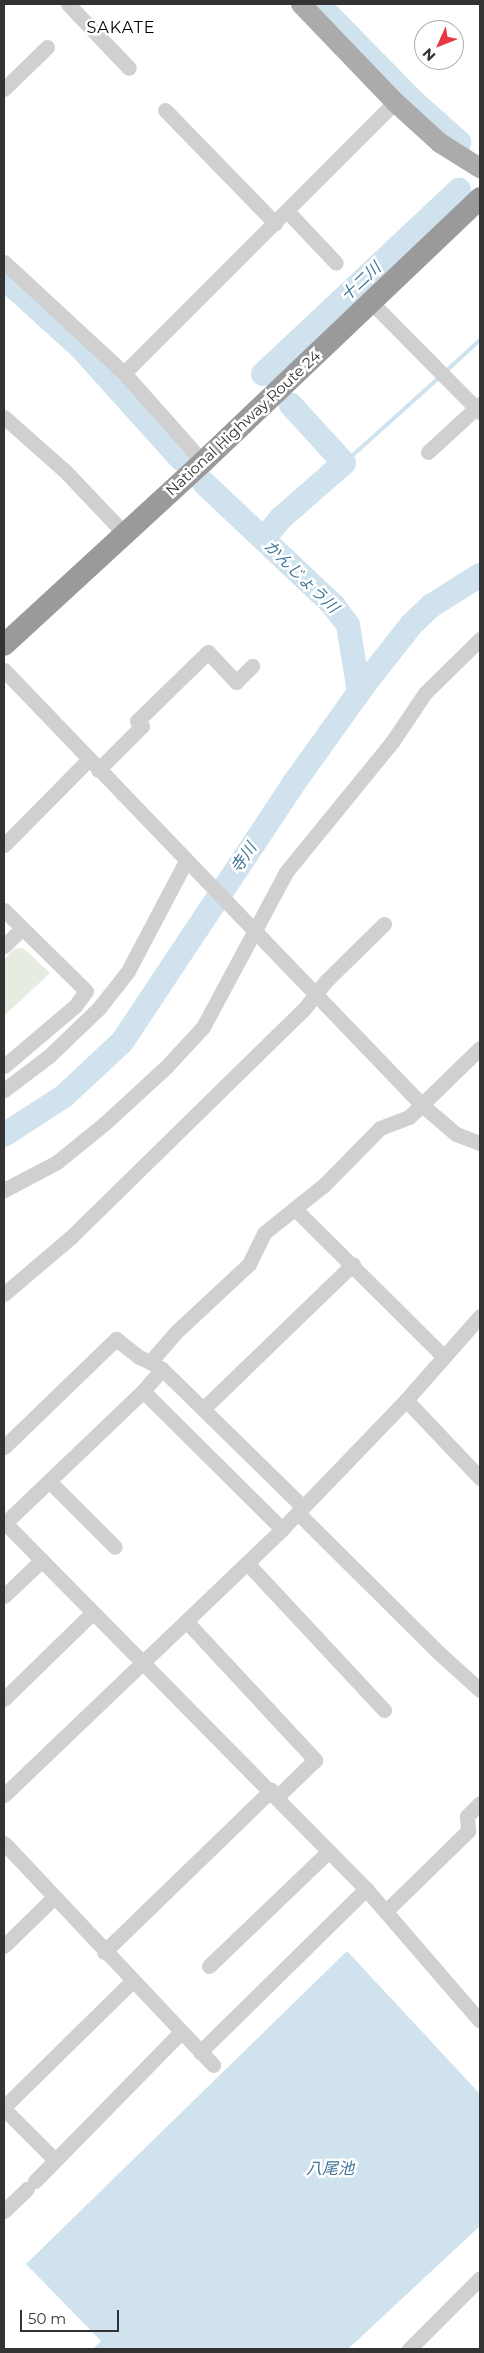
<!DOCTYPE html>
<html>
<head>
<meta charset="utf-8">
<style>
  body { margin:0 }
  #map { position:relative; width:484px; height:2353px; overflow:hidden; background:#fff; font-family:Montserrat,"Noto Sans JP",sans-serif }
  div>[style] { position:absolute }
  .green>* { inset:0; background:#e6ecdf }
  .water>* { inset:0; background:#cfe2ee }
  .stream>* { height:4px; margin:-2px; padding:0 2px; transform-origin:2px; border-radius:2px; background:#cfe2ee }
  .river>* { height:24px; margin:-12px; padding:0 12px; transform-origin:12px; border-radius:12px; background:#cfe2ee }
  .minor>* { height:15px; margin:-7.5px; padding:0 7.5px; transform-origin:7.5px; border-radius:7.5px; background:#d0d0d0 }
  .major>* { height:20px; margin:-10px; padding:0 10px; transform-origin:10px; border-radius:10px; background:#ababab }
  .highway>* { height:22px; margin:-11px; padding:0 11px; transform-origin:11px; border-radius:11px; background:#9a9a9a }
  span { translate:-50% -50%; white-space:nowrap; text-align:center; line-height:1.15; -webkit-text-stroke:5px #fff; paint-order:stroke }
  .street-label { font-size:15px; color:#333 }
  .neighbourhood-label { font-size:16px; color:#000; letter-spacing:1px }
  .water-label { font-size:16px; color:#3f7597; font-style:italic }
  .frame { position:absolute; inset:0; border:5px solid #333; pointer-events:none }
  .north { position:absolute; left:414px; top:20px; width:50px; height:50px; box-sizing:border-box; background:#fff; border:1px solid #adadad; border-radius:50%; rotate:226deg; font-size:14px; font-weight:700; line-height:20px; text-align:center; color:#333 }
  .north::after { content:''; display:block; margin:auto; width:18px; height:22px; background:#e63946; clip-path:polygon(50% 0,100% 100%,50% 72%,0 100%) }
  .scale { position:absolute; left:20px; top:2310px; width:99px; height:22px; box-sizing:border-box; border:2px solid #333; border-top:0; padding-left:6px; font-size:15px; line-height:18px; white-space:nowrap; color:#333; -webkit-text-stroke:4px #fff; paint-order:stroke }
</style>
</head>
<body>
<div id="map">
  <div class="green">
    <i style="clip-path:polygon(23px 948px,50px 973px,4px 1016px,4px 960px,14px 949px)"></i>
  </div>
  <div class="water">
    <i style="clip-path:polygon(347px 1951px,480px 2094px,480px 2226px,348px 2349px,93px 2349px,101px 2341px,26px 2264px)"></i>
  </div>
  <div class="stream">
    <i style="left:445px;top:372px;width:47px;rotate:-42.4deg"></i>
    <i style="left:344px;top:463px;width:129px;rotate:-41.9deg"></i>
  </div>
  <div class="river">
    <i style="left:318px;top:4px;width:136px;rotate:45.6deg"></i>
    <i style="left:413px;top:101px;width:62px;rotate:41.7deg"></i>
    <i style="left:4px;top:278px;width:105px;rotate:42.3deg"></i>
    <i style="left:82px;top:349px;width:148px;rotate:48deg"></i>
    <i style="left:263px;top:374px;width:269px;rotate:-43.2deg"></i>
    <i style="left:204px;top:483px;width:178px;rotate:43.4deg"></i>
    <i style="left:333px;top:605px;width:25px;rotate:53deg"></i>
    <i style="left:348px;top:625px;width:68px;rotate:80.7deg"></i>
    <i style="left:264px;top:539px;width:26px;rotate:-51deg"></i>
    <i style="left:280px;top:519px;width:85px;rotate:-41.2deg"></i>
    <i style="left:344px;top:463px;width:79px;rotate:-132.4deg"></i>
    <i style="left:4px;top:1135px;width:72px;rotate:-33deg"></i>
    <i style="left:64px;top:1096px;width:79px;rotate:-43deg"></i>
    <i style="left:122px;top:1042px;width:311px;rotate:-56.4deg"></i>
    <i style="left:294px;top:783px;width:125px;rotate:-54.4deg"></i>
    <i style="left:367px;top:681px;width:71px;rotate:-51.8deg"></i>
    <i style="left:411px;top:625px;width:28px;rotate:-44deg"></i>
    <i style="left:431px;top:606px;width:58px;rotate:-32.3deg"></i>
  </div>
  <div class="minor">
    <i style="left:68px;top:4px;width:88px;rotate:46.4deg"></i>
    <i style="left:4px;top:89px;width:60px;rotate:-44.3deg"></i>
    <i style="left:165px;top:110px;width:158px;rotate:45.8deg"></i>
    <i style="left:287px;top:211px;width:71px;rotate:46.7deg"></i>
    <i style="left:4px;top:262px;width:163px;rotate:42.8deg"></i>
    <i style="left:124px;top:373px;width:119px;rotate:48.4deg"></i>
    <i style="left:371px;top:302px;width:155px;rotate:45.3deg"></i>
    <i style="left:124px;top:373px;width:383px;rotate:-45deg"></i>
    <i style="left:4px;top:417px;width:80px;rotate:41.5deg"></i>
    <i style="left:64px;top:470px;width:88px;rotate:46.4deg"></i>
    <i style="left:428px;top:452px;width:71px;rotate:-42.7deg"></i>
    <i style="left:4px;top:670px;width:603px;rotate:46.14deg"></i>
    <i style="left:422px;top:1105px;width:45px;rotate:40.5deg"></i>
    <i style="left:456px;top:1134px;width:26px;rotate:21deg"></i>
    <i style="left:98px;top:770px;width:62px;rotate:-45deg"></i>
    <i style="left:142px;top:726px;width:7px;rotate:-135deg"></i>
    <i style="left:137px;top:721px;width:99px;rotate:-44.2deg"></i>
    <i style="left:208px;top:652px;width:41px;rotate:47deg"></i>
    <i style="left:236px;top:682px;width:23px;rotate:-45deg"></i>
    <i style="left:4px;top:845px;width:120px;rotate:-45.3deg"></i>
    <i style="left:4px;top:910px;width:115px;rotate:44.6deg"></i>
    <i style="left:86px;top:991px;width:19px;rotate:126deg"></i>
    <i style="left:75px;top:1006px;width:93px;rotate:139.8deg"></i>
    <i style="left:4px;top:946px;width:25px;rotate:-45deg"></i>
    <i style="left:4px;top:1090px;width:56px;rotate:-37.1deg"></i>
    <i style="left:49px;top:1056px;width:69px;rotate:-43.8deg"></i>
    <i style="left:99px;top:1008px;width:47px;rotate:-51.9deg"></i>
    <i style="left:128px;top:971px;width:124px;rotate:-62.2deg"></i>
    <i style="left:4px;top:1190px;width:60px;rotate:-27.8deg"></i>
    <i style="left:57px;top:1162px;width:60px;rotate:-39deg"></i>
    <i style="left:104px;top:1124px;width:84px;rotate:-42.6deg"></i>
    <i style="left:166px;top:1067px;width:54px;rotate:-47.2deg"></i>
    <i style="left:203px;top:1027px;width:176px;rotate:-61.8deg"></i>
    <i style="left:286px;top:872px;width:168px;rotate:-50.8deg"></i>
    <i style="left:392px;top:742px;width:59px;rotate:-56deg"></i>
    <i style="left:425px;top:693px;width:77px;rotate:-44.5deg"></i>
    <i style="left:295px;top:1209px;width:210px;rotate:44.8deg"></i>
    <i style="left:4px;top:1294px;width:88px;rotate:-40.4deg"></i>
    <i style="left:71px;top:1237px;width:326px;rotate:-44.4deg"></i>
    <i style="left:304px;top:1009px;width:37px;rotate:-52deg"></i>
    <i style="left:327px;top:980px;width:80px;rotate:-44.5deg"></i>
    <i style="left:162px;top:1369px;width:197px;rotate:44.4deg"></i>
    <i style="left:143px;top:1391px;width:196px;rotate:44.8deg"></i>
    <i style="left:406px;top:1400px;width:108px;rotate:46.5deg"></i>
    <i style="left:204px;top:1408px;width:207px;rotate:-44deg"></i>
    <i style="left:4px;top:1447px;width:156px;rotate:-44deg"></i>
    <i style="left:116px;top:1339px;width:29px;rotate:38deg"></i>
    <i style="left:139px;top:1357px;width:12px;rotate:24deg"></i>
    <i style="left:49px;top:1481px;width:93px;rotate:45deg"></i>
    <i style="left:298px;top:1513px;width:199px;rotate:44.8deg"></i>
    <i style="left:439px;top:1653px;width:55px;rotate:42.1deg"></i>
    <i style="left:4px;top:1522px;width:515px;rotate:45.39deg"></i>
    <i style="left:366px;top:1889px;width:174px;rotate:49.2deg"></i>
    <i style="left:5px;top:1523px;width:191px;rotate:-43.7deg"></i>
    <i style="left:143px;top:1391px;width:29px;rotate:-49deg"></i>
    <i style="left:162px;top:1369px;width:14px;rotate:-150deg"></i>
    <i style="left:150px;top:1362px;width:38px;rotate:-49deg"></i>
    <i style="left:175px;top:1333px;width:101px;rotate:-43deg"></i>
    <i style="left:249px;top:1264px;width:34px;rotate:-64deg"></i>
    <i style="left:264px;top:1233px;width:77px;rotate:-38.7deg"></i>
    <i style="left:324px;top:1185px;width:80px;rotate:-45.5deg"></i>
    <i style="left:380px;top:1128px;width:31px;rotate:-21deg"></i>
    <i style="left:409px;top:1117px;width:99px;rotate:-44.2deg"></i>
    <i style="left:247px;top:1563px;width:201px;rotate:47deg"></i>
    <i style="left:4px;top:1596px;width:52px;rotate:-43.5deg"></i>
    <i style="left:186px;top:1621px;width:190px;rotate:47.1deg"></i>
    <i style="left:315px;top:1760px;width:53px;rotate:135.8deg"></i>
    <i style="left:4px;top:1699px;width:123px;rotate:-44.3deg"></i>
    <i style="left:4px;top:1795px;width:385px;rotate:-43.7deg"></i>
    <i style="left:282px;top:1529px;width:179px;rotate:-46.1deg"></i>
    <i style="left:406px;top:1400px;width:112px;rotate:-48.6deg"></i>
    <i style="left:4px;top:1843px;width:305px;rotate:46.7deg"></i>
    <i style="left:386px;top:1911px;width:115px;rotate:-44.3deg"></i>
    <i style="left:468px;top:1831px;width:15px;rotate:-94deg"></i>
    <i style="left:467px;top:1816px;width:18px;rotate:-45deg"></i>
    <i style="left:4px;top:1946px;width:70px;rotate:-44.4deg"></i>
    <i style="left:104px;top:1952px;width:233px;rotate:-44.1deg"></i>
    <i style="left:209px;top:1966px;width:166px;rotate:-43.8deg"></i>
    <i style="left:200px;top:2052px;width:233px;rotate:-44.5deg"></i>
    <i style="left:4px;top:2107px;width:180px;rotate:-44.5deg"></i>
    <i style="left:4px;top:2109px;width:69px;rotate:45deg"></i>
    <i style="left:35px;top:2181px;width:209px;rotate:-45.6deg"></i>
    <i style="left:4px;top:2211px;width:32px;rotate:-44deg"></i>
    <i style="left:409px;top:2349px;width:100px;rotate:-45deg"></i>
  </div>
  <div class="major">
    <i style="left:301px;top:4px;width:136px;rotate:46.2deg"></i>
    <i style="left:395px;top:102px;width:61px;rotate:42.3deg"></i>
    <i style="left:440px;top:143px;width:47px;rotate:32deg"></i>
  </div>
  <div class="highway">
    <i style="left:4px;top:645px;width:270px;rotate:-42.6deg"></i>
    <i style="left:203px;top:462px;width:383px;rotate:-43.6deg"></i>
  </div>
  <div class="street-label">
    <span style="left:243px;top:423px;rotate:-43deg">National Highway Route 24</span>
  </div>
  <div class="neighbourhood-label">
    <span style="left:121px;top:28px">SAKATE</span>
  </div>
  <div class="water-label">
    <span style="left:361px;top:282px;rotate:-43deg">十二川</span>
    <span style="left:301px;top:577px;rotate:44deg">かんじょう川</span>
    <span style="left:244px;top:858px;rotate:-56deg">寺川</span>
    <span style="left:330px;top:2169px">八尾池</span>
  </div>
  <div class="frame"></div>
  <div class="north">N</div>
  <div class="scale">50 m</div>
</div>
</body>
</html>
